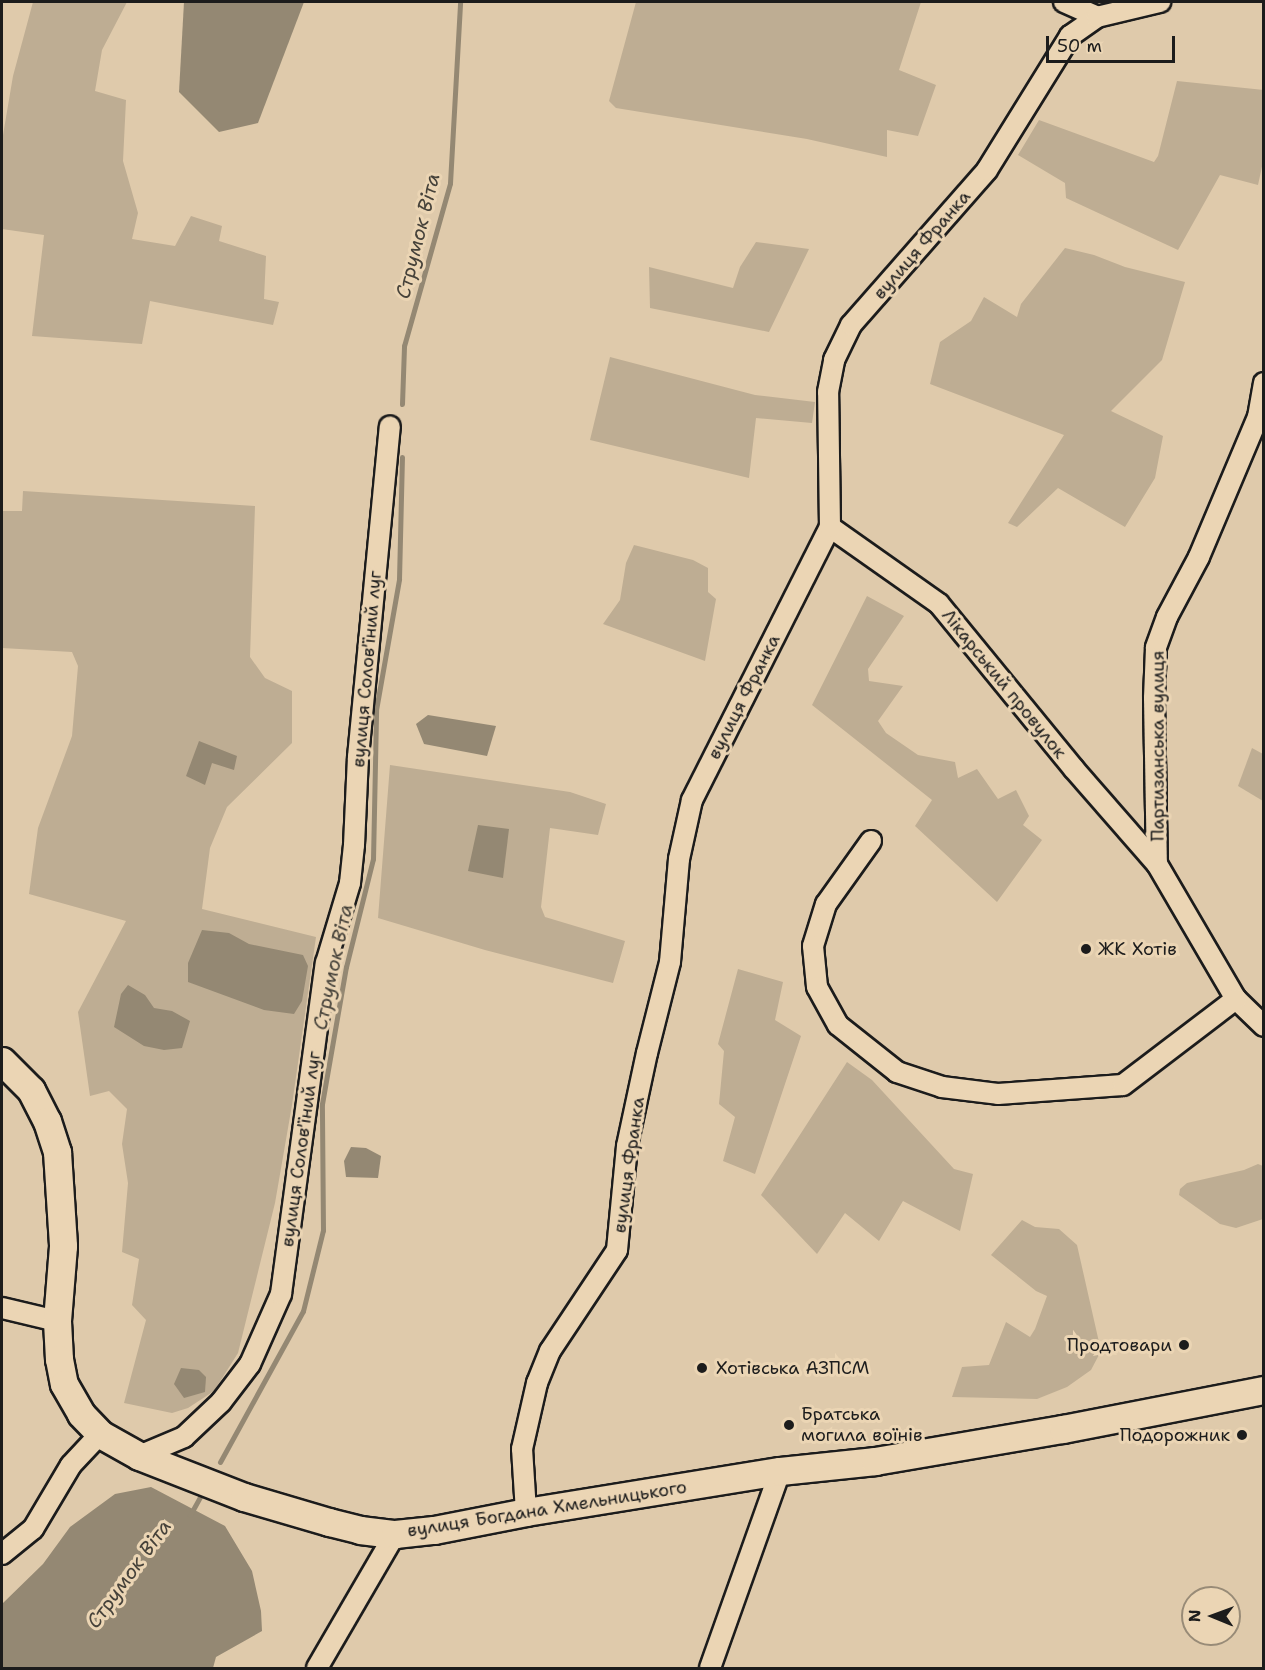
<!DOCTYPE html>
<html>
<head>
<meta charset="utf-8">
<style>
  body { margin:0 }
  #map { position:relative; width:1265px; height:1670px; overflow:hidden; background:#dfcaab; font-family:"Shantell Sans",sans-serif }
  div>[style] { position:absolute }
  .green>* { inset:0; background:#bead93 }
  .water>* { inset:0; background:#948873 }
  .stream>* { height:5px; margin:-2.5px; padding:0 2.5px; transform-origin:2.5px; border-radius:2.5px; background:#948873 }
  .roads { filter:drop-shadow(2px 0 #1c1c1c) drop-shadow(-2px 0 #1c1c1c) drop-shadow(0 2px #1c1c1c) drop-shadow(0 -2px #1c1c1c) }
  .street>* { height:20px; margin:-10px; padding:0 10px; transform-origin:10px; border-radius:10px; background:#ebd5b4 }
  .secondary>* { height:27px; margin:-13.5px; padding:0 13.5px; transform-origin:13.5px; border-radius:13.5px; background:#ebd5b4 }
  .dots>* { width:16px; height:16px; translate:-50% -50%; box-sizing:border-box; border:3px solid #ebd5b4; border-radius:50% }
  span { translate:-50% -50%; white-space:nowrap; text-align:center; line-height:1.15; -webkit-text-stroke:6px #ebd5b4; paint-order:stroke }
  .street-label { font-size:18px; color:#1c1c1c }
  .poi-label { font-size:18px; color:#1c1c1c }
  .left { translate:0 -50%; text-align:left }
  .right { translate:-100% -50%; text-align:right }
  .water-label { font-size:20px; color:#46423a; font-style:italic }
  .frame { position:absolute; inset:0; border:3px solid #1c1c1c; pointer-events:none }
  .north { position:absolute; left:1181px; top:1586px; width:60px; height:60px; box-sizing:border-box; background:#ebd5b4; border:2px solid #988b77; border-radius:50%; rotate:271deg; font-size:16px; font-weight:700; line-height:24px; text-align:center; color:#1c1c1c }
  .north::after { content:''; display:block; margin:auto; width:21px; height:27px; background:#1c1c1c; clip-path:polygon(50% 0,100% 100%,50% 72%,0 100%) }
  .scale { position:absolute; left:1046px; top:36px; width:129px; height:27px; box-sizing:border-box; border:3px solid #1c1c1c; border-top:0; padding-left:8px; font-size:18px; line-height:21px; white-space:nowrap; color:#1c1c1c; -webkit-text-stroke:4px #ebd5b4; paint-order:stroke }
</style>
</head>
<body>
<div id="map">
  <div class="green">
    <i style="clip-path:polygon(33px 2px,127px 2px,102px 50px,95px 91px,126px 100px,123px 161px,138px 213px,132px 239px,175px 246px,191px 216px,222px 226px,219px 241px,266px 256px,264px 299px,279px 302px,273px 325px,150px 301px,142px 344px,32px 336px,44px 235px,2px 229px,2px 141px,13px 76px)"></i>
    <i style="clip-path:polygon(636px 2px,921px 2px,899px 70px,936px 85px,918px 136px,887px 130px,887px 157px,807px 139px,616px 108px,609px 101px)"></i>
    <i style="clip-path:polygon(1177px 81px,1264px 90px,1263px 162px,1258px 185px,1220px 175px,1178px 250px,1066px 198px,1065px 183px,1018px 155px,1039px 120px,1154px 162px,1158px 156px)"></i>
    <i style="clip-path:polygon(756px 242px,809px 249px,769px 332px,650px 308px,649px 267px,733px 288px,740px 267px)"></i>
    <i style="clip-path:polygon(1065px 248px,1094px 255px,1125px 267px,1185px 282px,1162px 360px,1111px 411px,1163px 436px,1155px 478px,1125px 527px,1058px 488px,1017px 527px,1008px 523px,1064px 435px,930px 384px,940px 342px,971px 321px,984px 297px,1017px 317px,1021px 304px)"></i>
    <i style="clip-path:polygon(610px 357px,755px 395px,815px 402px,812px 423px,756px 418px,749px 478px,590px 440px)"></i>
    <i style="clip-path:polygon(23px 491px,255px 506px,250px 657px,265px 678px,292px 691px,292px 743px,227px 807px,210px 848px,202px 909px,316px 937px,292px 1105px,275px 1203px,238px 1353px,214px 1391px,188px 1408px,172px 1413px,124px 1403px,146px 1320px,132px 1305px,139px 1259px,122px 1252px,128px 1183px,122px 1144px,127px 1109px,109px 1091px,90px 1096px,78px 1012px,126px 921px,29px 894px,38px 828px,72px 736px,78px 666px,72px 652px,2px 648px,2px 511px,22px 511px)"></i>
    <i style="clip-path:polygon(634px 545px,693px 560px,708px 568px,708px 592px,716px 599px,705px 661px,603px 624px,620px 600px,626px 563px)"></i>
    <i style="clip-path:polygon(867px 596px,904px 616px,868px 669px,869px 681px,903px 686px,878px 721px,886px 733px,918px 755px,955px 762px,958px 778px,977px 769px,998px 799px,1016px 790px,1029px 816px,1023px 825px,1042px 840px,997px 902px,915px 826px,932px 800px,812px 705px)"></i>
    <i style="clip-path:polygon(1252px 748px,1263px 754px,1263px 801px,1238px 786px)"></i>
    <i style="clip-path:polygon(390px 765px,570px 792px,606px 804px,598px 835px,550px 828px,541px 907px,545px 917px,625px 941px,613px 983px,485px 950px,378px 918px)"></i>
    <i style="clip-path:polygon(738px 969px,783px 982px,775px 1020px,801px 1036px,755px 1174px,723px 1161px,735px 1117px,719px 1104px,724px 1051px,718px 1044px)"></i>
    <i style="clip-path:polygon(847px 1062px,872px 1080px,954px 1169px,973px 1174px,960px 1231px,903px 1201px,879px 1241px,845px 1213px,817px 1254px,761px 1195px)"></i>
    <i style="clip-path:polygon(1258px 1164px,1263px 1166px,1263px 1219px,1236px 1228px,1220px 1224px,1179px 1195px,1180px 1189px,1187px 1183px,1244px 1170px)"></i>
    <i style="clip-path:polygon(1022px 1220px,1035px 1227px,1059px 1229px,1077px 1245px,1101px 1351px,1091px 1370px,1067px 1387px,1037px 1399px,952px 1397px,962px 1367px,989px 1365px,1006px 1322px,1030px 1337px,1035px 1329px,1047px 1296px,1036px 1291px,991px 1255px)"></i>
  </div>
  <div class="water">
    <i style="clip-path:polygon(184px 2px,304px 2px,258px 123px,219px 132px,179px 92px)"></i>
    <i style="clip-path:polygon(428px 715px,496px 726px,487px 756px,424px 744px,416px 724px)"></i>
    <i style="clip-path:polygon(199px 741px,237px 756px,234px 770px,212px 763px,205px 785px,186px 776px)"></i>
    <i style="clip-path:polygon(478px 825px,509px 829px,503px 878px,468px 871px)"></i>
    <i style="clip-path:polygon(202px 930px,229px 933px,249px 944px,303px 955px,308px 966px,302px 1001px,294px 1014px,264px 1010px,188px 982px,188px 963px)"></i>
    <i style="clip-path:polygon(128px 985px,145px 995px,154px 1008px,172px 1011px,190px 1021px,182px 1048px,164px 1050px,144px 1046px,114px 1027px,121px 994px)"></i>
    <i style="clip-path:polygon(351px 1147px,366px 1148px,381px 1156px,378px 1178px,346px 1177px,344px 1161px)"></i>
    <i style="clip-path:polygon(181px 1368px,199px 1370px,206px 1377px,205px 1392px,184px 1398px,174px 1384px)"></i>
    <i style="clip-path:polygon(151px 1487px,225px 1526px,252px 1571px,261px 1611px,262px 1631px,216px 1657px,213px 1668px,2px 1668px,2px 1604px,43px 1564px,70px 1527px,115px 1494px)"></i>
  </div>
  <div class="stream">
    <i style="left:402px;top:404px;width:58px;rotate:-88deg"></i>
    <i style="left:404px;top:346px;width:169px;rotate:-74.2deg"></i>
    <i style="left:450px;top:183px;width:181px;rotate:-86.8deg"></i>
    <i style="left:220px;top:1462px;width:172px;rotate:-61.2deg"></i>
    <i style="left:303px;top:1311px;width:83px;rotate:-76.1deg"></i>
    <i style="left:323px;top:1230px;width:126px;rotate:-90.5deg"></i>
    <i style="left:322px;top:1104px;width:139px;rotate:-80.1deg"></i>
    <i style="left:346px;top:967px;width:111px;rotate:-76deg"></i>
    <i style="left:373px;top:859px;width:149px;rotate:-88.8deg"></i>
    <i style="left:376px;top:710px;width:133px;rotate:-80deg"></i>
    <i style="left:399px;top:579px;width:122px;rotate:-88.6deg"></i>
    <i style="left:190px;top:1515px;width:23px;rotate:-61deg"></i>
  </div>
  <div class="roads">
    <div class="street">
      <i style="left:1064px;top:2px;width:36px;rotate:24deg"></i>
      <i style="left:1264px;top:383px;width:35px;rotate:100deg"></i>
      <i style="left:1258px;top:417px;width:152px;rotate:112.9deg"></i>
      <i style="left:1199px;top:557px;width:68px;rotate:118.1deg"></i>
      <i style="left:1167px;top:617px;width:33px;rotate:110deg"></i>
      <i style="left:1156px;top:648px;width:50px;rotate:92.3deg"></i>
      <i style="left:1154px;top:698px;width:166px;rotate:89deg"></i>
      <i style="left:1157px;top:864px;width:156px;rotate:59.7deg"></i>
      <i style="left:1236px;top:999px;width:39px;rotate:44deg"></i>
      <i style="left:830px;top:527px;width:133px;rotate:35.2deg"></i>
      <i style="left:939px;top:604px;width:213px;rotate:50.7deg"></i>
      <i style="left:1074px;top:769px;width:126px;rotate:48.9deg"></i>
      <i style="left:871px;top:841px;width:77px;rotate:125.5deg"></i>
      <i style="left:826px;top:904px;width:44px;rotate:107.2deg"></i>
      <i style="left:813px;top:946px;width:41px;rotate:84.4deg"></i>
      <i style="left:817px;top:987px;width:43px;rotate:61.1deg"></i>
      <i style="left:838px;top:1025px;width:75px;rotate:38.5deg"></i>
      <i style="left:897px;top:1072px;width:47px;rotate:18.4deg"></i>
      <i style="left:942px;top:1087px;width:56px;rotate:7.1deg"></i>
      <i style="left:998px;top:1094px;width:125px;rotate:-4.1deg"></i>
      <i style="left:1123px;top:1085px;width:142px;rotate:-37.3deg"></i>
      <i style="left:2px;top:1308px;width:57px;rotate:13.3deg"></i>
      <i style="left:139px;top:1456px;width:49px;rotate:-22.9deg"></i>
      <i style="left:184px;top:1437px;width:51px;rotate:-43.4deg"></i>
      <i style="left:221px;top:1402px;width:48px;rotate:-52.7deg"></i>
      <i style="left:250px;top:1364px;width:77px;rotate:-66.1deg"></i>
      <i style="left:281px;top:1294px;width:334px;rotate:-82.3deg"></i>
      <i style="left:326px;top:963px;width:84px;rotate:-73.3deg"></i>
      <i style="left:350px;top:883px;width:38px;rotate:-84deg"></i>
      <i style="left:354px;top:845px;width:88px;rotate:-87.4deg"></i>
      <i style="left:358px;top:757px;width:332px;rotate:-84.5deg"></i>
      <i style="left:526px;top:1512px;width:63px;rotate:-93.6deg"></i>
      <i style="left:522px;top:1449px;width:68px;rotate:-77.2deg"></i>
      <i style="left:537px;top:1383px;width:35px;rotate:-68deg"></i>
      <i style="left:550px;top:1351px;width:121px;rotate:-56.4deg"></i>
      <i style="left:617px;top:1250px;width:104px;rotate:-84.5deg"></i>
      <i style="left:627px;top:1146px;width:95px;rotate:-77.9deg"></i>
      <i style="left:647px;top:1053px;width:94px;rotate:-75.8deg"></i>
      <i style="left:670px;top:962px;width:103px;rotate:-85deg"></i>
      <i style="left:679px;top:859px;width:60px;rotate:-77.6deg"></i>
      <i style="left:692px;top:800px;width:306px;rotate:-63.2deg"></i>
      <i style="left:830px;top:527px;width:135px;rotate:-90.8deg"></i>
      <i style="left:828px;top:392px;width:33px;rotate:-79deg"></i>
      <i style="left:834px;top:360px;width:39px;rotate:-64deg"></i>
      <i style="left:851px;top:325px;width:206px;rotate:-48.7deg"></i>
      <i style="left:987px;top:170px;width:158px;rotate:-58.2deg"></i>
      <i style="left:1070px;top:36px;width:33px;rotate:-35deg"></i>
      <i style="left:1097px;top:17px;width:65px;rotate:-13.4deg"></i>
      <i style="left:2px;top:1554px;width:40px;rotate:-39deg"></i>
      <i style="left:33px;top:1529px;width:74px;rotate:-59.3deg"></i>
      <i style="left:71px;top:1465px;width:42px;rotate:-46.9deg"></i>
      <i style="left:317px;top:1668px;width:155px;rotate:-59.8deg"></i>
      <i style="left:710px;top:1668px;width:209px;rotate:-70.4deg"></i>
    </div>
    <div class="secondary">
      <i style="left:2px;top:1061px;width:41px;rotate:45deg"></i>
      <i style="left:31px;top:1090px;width:35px;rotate:63deg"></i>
      <i style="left:47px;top:1121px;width:33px;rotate:72deg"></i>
      <i style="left:57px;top:1152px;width:94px;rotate:86.3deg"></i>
      <i style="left:63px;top:1246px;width:75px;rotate:94.6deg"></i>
      <i style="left:57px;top:1321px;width:38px;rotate:87deg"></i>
      <i style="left:59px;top:1359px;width:25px;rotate:79deg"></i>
      <i style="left:64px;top:1384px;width:34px;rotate:60deg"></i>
      <i style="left:81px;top:1414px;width:28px;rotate:46deg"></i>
      <i style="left:100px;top:1434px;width:45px;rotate:29.4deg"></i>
      <i style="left:139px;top:1456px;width:113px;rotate:21.3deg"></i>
      <i style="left:244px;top:1497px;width:89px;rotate:16.4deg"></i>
      <i style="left:329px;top:1522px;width:32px;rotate:14deg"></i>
      <i style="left:360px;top:1530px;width:35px;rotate:7deg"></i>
      <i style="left:395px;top:1534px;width:39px;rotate:-6deg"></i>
      <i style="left:434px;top:1530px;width:94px;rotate:-11.1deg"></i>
      <i style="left:526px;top:1512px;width:257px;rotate:-9.2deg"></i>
      <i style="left:780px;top:1471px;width:96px;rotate:-6deg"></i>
      <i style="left:875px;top:1461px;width:191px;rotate:-9.7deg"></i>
      <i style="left:1063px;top:1429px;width:205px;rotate:-11deg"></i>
    </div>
  </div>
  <div class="dots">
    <i style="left:1086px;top:949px;background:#1c1c1c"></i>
    <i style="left:1184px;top:1345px;background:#1c1c1c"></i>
    <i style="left:702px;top:1368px;background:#1c1c1c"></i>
    <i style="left:789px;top:1425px;background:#1c1c1c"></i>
    <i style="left:1242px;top:1435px;background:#1c1c1c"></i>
  </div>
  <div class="street-label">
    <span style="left:922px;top:245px;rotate:-49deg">вулиця Франка</span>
    <span style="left:367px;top:669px;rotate:-85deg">вулиця Солов'їний луг</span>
    <span style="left:1004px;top:684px;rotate:51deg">Лікарський провулок</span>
    <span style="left:744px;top:697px;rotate:-63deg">вулиця Франка</span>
    <span style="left:1158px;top:746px;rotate:-90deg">Партизанська вулиця</span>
    <span style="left:301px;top:1149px;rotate:-82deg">вулиця Солов'їний луг</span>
    <span style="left:629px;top:1165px;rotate:-82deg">вулиця Франка</span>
    <span style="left:547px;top:1509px;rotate:-9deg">вулиця Богдана Хмельницького</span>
  </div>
  <div class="poi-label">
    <span class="left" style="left:1098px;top:949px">ЖК Хотів</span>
    <span class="right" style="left:1172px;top:1345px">Продтовари</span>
    <span class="left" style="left:716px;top:1368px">Хотівська АЗПСМ</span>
    <span class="left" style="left:801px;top:1425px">Братська<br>могила воїнів</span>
    <span class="right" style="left:1230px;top:1435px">Подорожник</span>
  </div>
  <div class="water-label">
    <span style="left:418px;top:236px;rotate:-76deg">Струмок Віта</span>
    <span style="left:333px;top:967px;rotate:-78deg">Струмок Віта</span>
    <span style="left:129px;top:1574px;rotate:-54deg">Струмок Віта</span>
  </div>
  <div class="frame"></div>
  <div class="north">N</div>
  <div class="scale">50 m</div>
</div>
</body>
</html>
